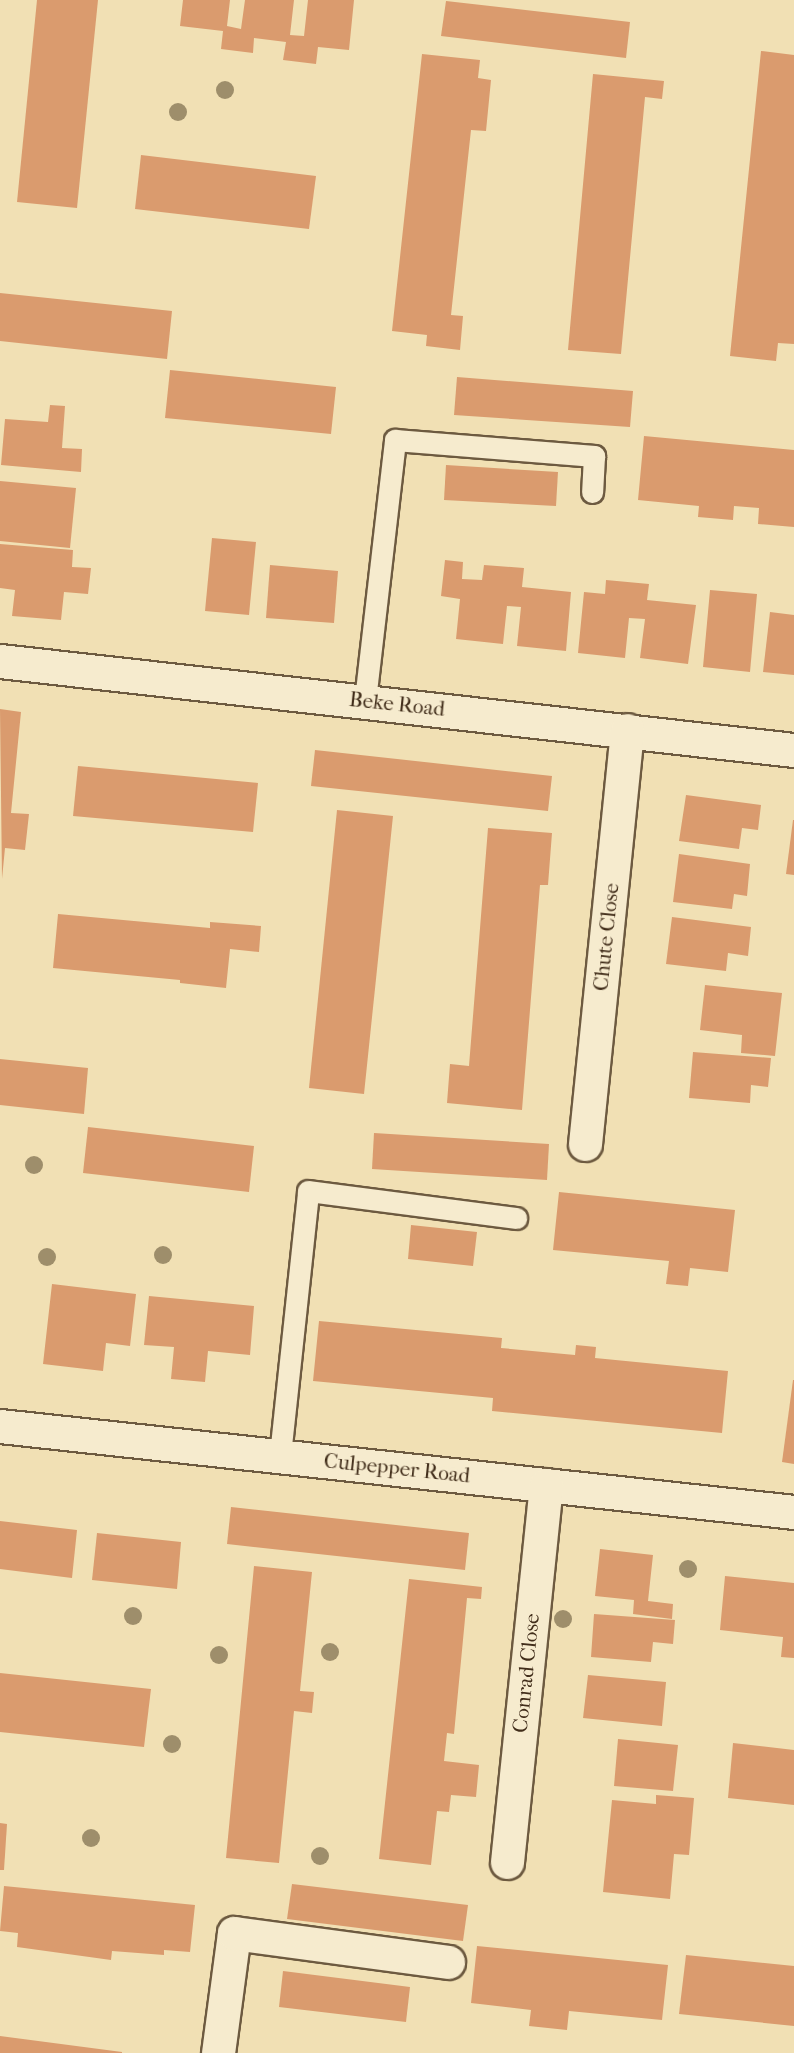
<!DOCTYPE html>
<html>
<head>
<meta charset="utf-8">
<style>
  body { margin:0 }
  #map { position:relative; width:794px; height:2053px; overflow:hidden; background:#f1e0b4; font-family:"IM FELL French Canon",serif }
  div>[style] { position:absolute }
  .building>* { inset:0; background:#da9b6e }
  .roads { filter:drop-shadow(2px 0 #6d5a40) drop-shadow(-2px 0 #6d5a40) drop-shadow(0 2px #6d5a40) drop-shadow(0 -2px #6d5a40) }
  .lane>* { height:21px; margin:-10.5px; padding:0 10.5px; transform-origin:10.5px; border-radius:10.5px; background:#f6ebce }
  .street>* { height:33px; margin:-16.5px; padding:0 16.5px; transform-origin:16.5px; border-radius:16.5px; background:#f6ebce }
  .trees>* { width:18px; height:18px; margin:-9px; border-radius:50%; background:#9e8e6b }
  span { translate:-50% -50%; white-space:nowrap; text-align:center; line-height:1.15; -webkit-text-stroke:5px #f6ebce; paint-order:stroke }
  .street-label { font-size:21px; color:#412d1a }
</style>
</head>
<body>
<div id="map">
  <div class="building">
    <i style="clip-path:polygon(37px 0,98px 0,77px 208px,17px 202px)"></i>
    <i style="clip-path:polygon(183px 0,230px 0,227px 26px,241px 29px,245px 0,294px 0,290px 35px,304px 36px,308px 0,354px 0,349px 50px,318px 47px,316px 64px,283px 60px,286px 42px,254px 38px,253px 53px,221px 49px,223px 31px,180px 26px)"></i>
    <i style="clip-path:polygon(446px 1px,630px 22px,626px 58px,441px 36px)"></i>
    <i style="clip-path:polygon(761px 51px,794px 55px,794px 344px,778px 343px,776px 361px,730px 356px)"></i>
    <i style="clip-path:polygon(422px 54px,480px 60px,478px 78px,491px 80px,486px 131px,471px 130px,451px 315px,463px 316px,460px 350px,426px 346px,427px 335px,392px 331px)"></i>
    <i style="clip-path:polygon(593px 74px,664px 81px,662px 99px,645px 97px,621px 354px,568px 350px)"></i>
    <i style="clip-path:polygon(141px 155px,316px 176px,309px 229px,135px 209px)"></i>
    <i style="clip-path:polygon(0 293px,172px 311px,167px 359px,0 341px)"></i>
    <i style="clip-path:polygon(170px 370px,336px 387px,331px 434px,165px 418px)"></i>
    <i style="clip-path:polygon(457px 377px,633px 391px,630px 427px,454px 415px)"></i>
    <i style="clip-path:polygon(50px 405px,65px 406px,62px 448px,82px 449px,81px 472px,1px 465px,5px 419px,48px 422px)"></i>
    <i style="clip-path:polygon(644px 436px,794px 450px,794px 527px,758px 524px,759px 508px,734px 506px,733px 520px,698px 517px,699px 506px,638px 500px)"></i>
    <i style="clip-path:polygon(446px 465px,558px 472px,556px 506px,444px 500px)"></i>
    <i style="clip-path:polygon(0 481px,76px 488px,70px 548px,0 541px)"></i>
    <i style="clip-path:polygon(212px 538px,256px 542px,249px 615px,205px 611px)"></i>
    <i style="clip-path:polygon(0 544px,73px 550px,72px 567px,91px 568px,88px 594px,64px 592px,61px 620px,12px 616px,15px 590px,0 588px)"></i>
    <i style="clip-path:polygon(445px 560px,463px 562px,462px 579px,482px 580px,484px 565px,524px 568px,522px 587px,571px 592px,566px 651px,517px 646px,521px 607px,507px 606px,503px 644px,456px 639px,460px 599px,441px 596px)"></i>
    <i style="clip-path:polygon(270px 565px,338px 571px,334px 623px,266px 618px)"></i>
    <i style="clip-path:polygon(606px 580px,649px 584px,647px 600px,696px 605px,688px 664px,640px 658px,645px 619px,629px 618px,625px 658px,578px 653px,584px 592px,605px 594px)"></i>
    <i style="clip-path:polygon(710px 590px,757px 594px,750px 672px,703px 667px)"></i>
    <i style="clip-path:polygon(770px 612px,794px 615px,794px 675px,763px 672px)"></i>
    <i style="clip-path:polygon(0 709px,21px 712px,11px 813px,29px 814px,25px 850px,5px 848px,2px 879px)"></i>
    <i style="clip-path:polygon(315px 750px,552px 776px,548px 811px,311px 786px)"></i>
    <i style="clip-path:polygon(78px 766px,258px 783px,253px 832px,73px 816px)"></i>
    <i style="clip-path:polygon(686px 795px,761px 805px,758px 830px,742px 828px,739px 849px,679px 841px)"></i>
    <i style="clip-path:polygon(337px 810px,393px 816px,364px 1094px,309px 1088px)"></i>
    <i style="clip-path:polygon(793px 820px,794px 820px,794px 875px,786px 874px)"></i>
    <i style="clip-path:polygon(488px 828px,552px 833px,548px 885px,540px 885px,522px 1110px,447px 1103px,450px 1064px,469px 1066px)"></i>
    <i style="clip-path:polygon(679px 854px,750px 864px,747px 896px,734px 894px,732px 909px,673px 902px)"></i>
    <i style="clip-path:polygon(58px 914px,210px 928px,210px 922px,261px 926px,259px 952px,230px 949px,226px 988px,180px 983px,180px 980px,53px 968px)"></i>
    <i style="clip-path:polygon(672px 917px,751px 927px,748px 956px,728px 953px,726px 971px,666px 964px)"></i>
    <i style="clip-path:polygon(705px 985px,782px 993px,775px 1056px,741px 1053px,742px 1035px,700px 1030px)"></i>
    <i style="clip-path:polygon(693px 1052px,771px 1058px,768px 1087px,751px 1085px,750px 1103px,689px 1098px)"></i>
    <i style="clip-path:polygon(0 1059px,88px 1068px,84px 1114px,0 1105px)"></i>
    <i style="clip-path:polygon(88px 1127px,254px 1146px,249px 1192px,83px 1173px)"></i>
    <i style="clip-path:polygon(374px 1133px,549px 1144px,547px 1180px,372px 1169px)"></i>
    <i style="clip-path:polygon(559px 1192px,735px 1210px,728px 1272px,690px 1268px,688px 1286px,666px 1284px,669px 1261px,553px 1250px)"></i>
    <i style="clip-path:polygon(411px 1225px,477px 1232px,473px 1266px,408px 1259px)"></i>
    <i style="clip-path:polygon(52px 1284px,136px 1294px,130px 1346px,106px 1343px,103px 1371px,43px 1364px)"></i>
    <i style="clip-path:polygon(149px 1296px,254px 1306px,250px 1355px,208px 1351px,205px 1382px,171px 1379px,174px 1347px,144px 1345px)"></i>
    <i style="clip-path:polygon(319px 1321px,502px 1338px,501px 1348px,575px 1355px,576px 1345px,596px 1347px,595px 1358px,728px 1371px,722px 1433px,492px 1411px,493px 1398px,313px 1381px)"></i>
    <i style="clip-path:polygon(793px 1380px,794px 1380px,794px 1464px,782px 1462px)"></i>
    <i style="clip-path:polygon(231px 1507px,469px 1533px,465px 1570px,227px 1544px)"></i>
    <i style="clip-path:polygon(0 1521px,77px 1530px,72px 1578px,0 1569px)"></i>
    <i style="clip-path:polygon(97px 1533px,181px 1542px,177px 1589px,92px 1580px)"></i>
    <i style="clip-path:polygon(600px 1549px,653px 1555px,648px 1601px,673px 1604px,672px 1619px,633px 1614px,634px 1600px,595px 1596px)"></i>
    <i style="clip-path:polygon(254px 1566px,312px 1572px,300px 1691px,314px 1692px,312px 1713px,294px 1711px,279px 1863px,226px 1858px)"></i>
    <i style="clip-path:polygon(725px 1576px,794px 1583px,794px 1658px,781px 1657px,783px 1637px,720px 1630px)"></i>
    <i style="clip-path:polygon(409px 1579px,482px 1587px,481px 1599px,467px 1598px,454px 1734px,447px 1733px,444px 1761px,479px 1765px,476px 1797px,451px 1795px,449px 1812px,437px 1811px,431px 1865px,379px 1859px)"></i>
    <i style="clip-path:polygon(594px 1614px,675px 1620px,673px 1644px,653px 1642px,651px 1662px,591px 1657px)"></i>
    <i style="clip-path:polygon(0 1673px,151px 1689px,144px 1747px,0 1732px)"></i>
    <i style="clip-path:polygon(588px 1675px,666px 1682px,662px 1726px,583px 1718px)"></i>
    <i style="clip-path:polygon(618px 1739px,678px 1745px,673px 1791px,614px 1786px)"></i>
    <i style="clip-path:polygon(733px 1743px,794px 1750px,794px 1805px,728px 1798px)"></i>
    <i style="clip-path:polygon(656px 1795px,694px 1798px,689px 1855px,674px 1854px,670px 1899px,603px 1892px,612px 1800px,656px 1804px)"></i>
    <i style="clip-path:polygon(0 1823px,7px 1824px,4px 1870px,0 1870px)"></i>
    <i style="clip-path:polygon(292px 1884px,468px 1905px,463px 1941px,287px 1919px)"></i>
    <i style="clip-path:polygon(4px 1886px,195px 1905px,190px 1952px,164px 1950px,164px 1955px,112px 1951px,111px 1960px,17px 1947px,18px 1933px,0 1931px)"></i>
    <i style="clip-path:polygon(477px 1946px,668px 1965px,662px 2020px,569px 2011px,567px 2030px,529px 2026px,531px 2010px,471px 2003px)"></i>
    <i style="clip-path:polygon(686px 1955px,794px 1966px,794px 2026px,679px 2014px)"></i>
    <i style="clip-path:polygon(283px 1971px,410px 1987px,406px 2022px,279px 2007px)"></i>
    <i style="clip-path:polygon(0 2036px,122px 2052px,122px 2053px,0 2053px)"></i>
  </div>
  <div class="roads">
    <div class="lane">
      <i style="left:365px;top:700px;width:262px;rotate:-83.4deg"></i>
      <i style="left:395px;top:440px;width:200px;rotate:4.6deg"></i>
      <i style="left:594px;top:456px;width:36px;rotate:93deg"></i>
      <i style="left:280px;top:1455px;width:265px;rotate:-83.9deg"></i>
      <i style="left:308px;top:1191px;width:210px;rotate:7.4deg"></i>
    </div>
    <div class="street">
      <i style="left:0;top:661px;width:799px;rotate:6.4deg"></i>
      <i style="left:585px;top:1144px;width:416px;rotate:-84.2deg"></i>
      <i style="left:0;top:1426px;width:799px;rotate:6.18deg"></i>
      <i style="left:507px;top:1862px;width:379px;rotate:-84.1deg"></i>
      <i style="left:218px;top:2053px;width:121px;rotate:-82.4deg"></i>
      <i style="left:234px;top:1933px;width:216px;rotate:7.7deg"></i>
    </div>
  </div>
  <div class="trees">
    <i style="left:225px;top:90px"></i>
    <i style="left:178px;top:112px"></i>
    <i style="left:34px;top:1165px"></i>
    <i style="left:163px;top:1255px"></i>
    <i style="left:47px;top:1257px"></i>
    <i style="left:688px;top:1569px"></i>
    <i style="left:133px;top:1616px"></i>
    <i style="left:563px;top:1619px"></i>
    <i style="left:330px;top:1652px"></i>
    <i style="left:219px;top:1655px"></i>
    <i style="left:172px;top:1744px"></i>
    <i style="left:91px;top:1838px"></i>
    <i style="left:320px;top:1856px"></i>
  </div>
  <div class="street-label">
    <span style="left:397px;top:704px;rotate:6deg">Beke Road</span>
    <span style="left:606px;top:937px;rotate:-84deg">Chute Close</span>
    <span style="left:397px;top:1468px;rotate:6deg">Culpepper Road</span>
    <span style="left:526px;top:1673px;rotate:-84deg">Conrad Close</span>
  </div>
</div>
</body>
</html>
